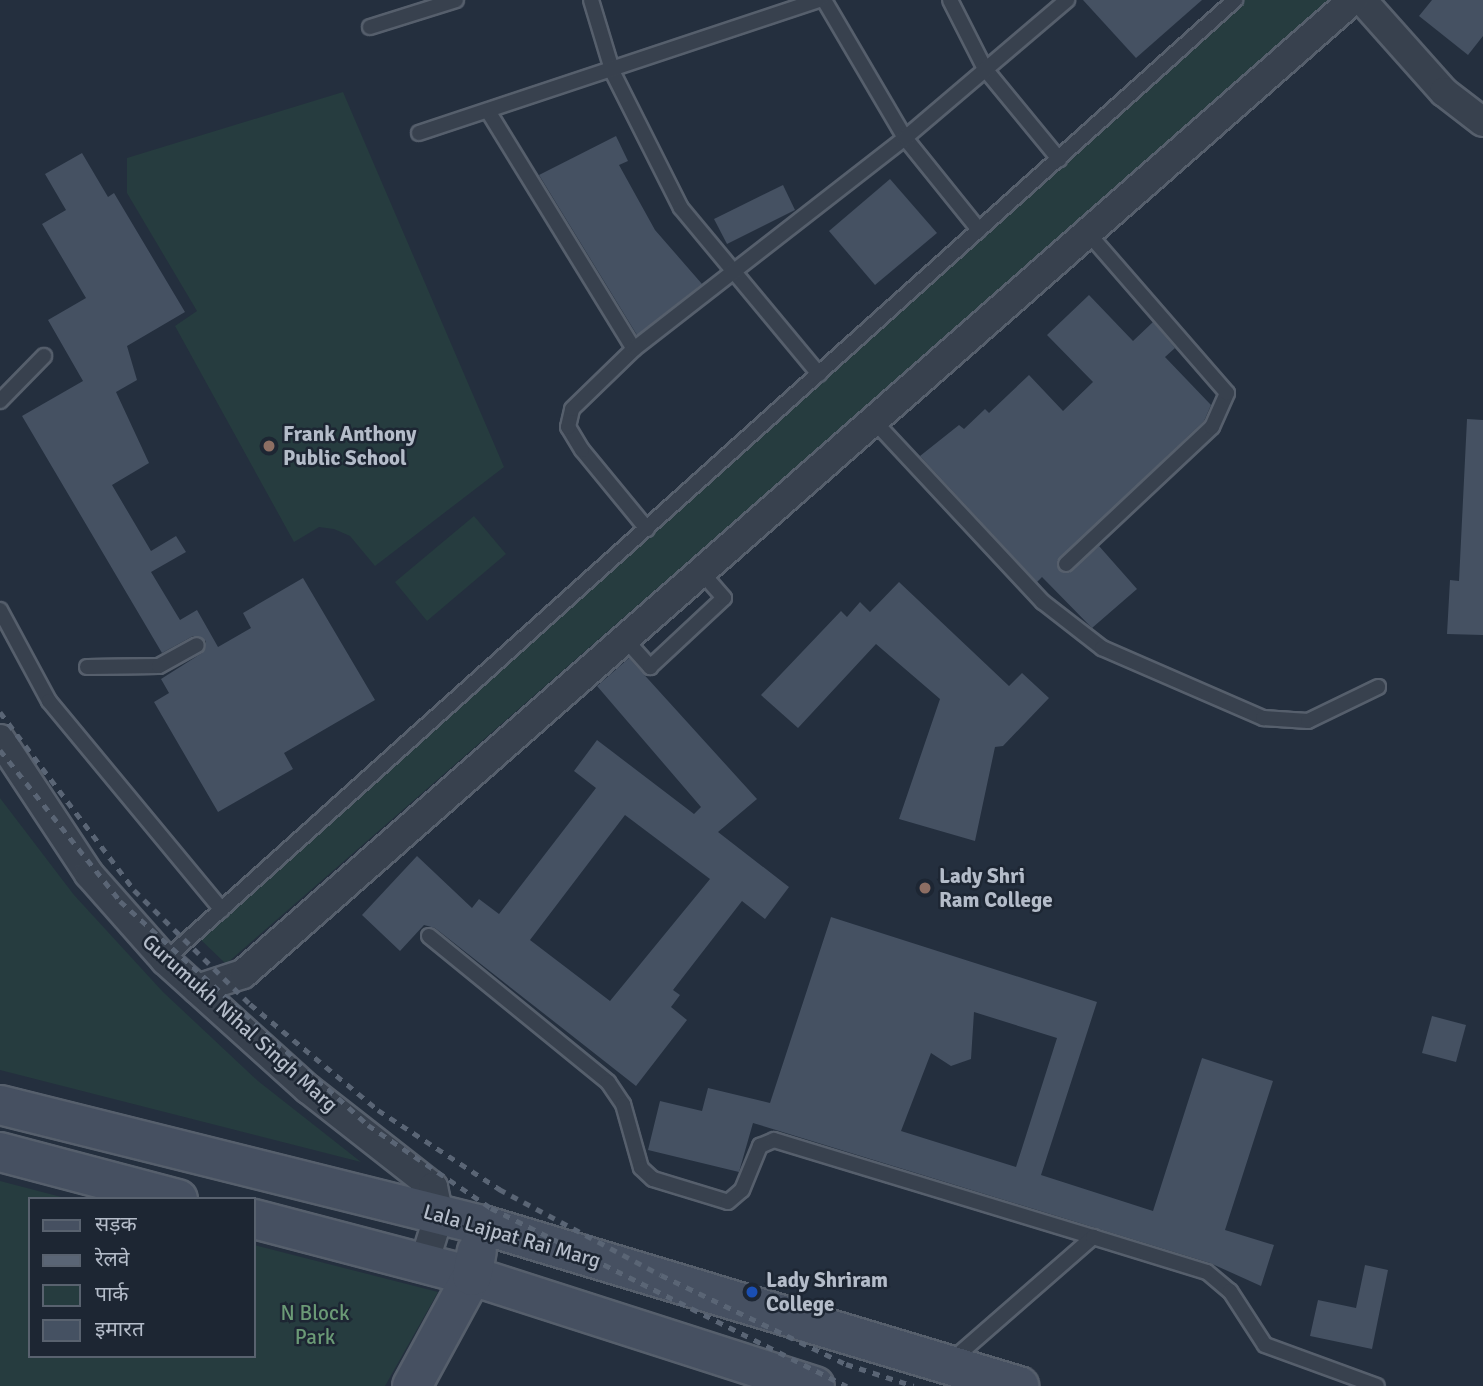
<!DOCTYPE html>
<html>
<head>
<meta charset="utf-8">
<style>
  body { margin:0 }
  #map { position:relative; width:1483px; height:1386px; overflow:hidden; background:#242f3e; font-family:Signika,"Noto Sans Devanagari",sans-serif }
  div>[style] { position:absolute }
  .green>* { inset:0; background:#263c3f }
  .building>* { inset:0; background:#455162 }
  .roads { filter:drop-shadow(2px 0 #565f6c) drop-shadow(-2px 0 #565f6c) drop-shadow(0 2px #565f6c) drop-shadow(0 -2px #565f6c) }
  .lane>* { height:14px; margin:-7px; padding:0 7px; transform-origin:7px; border-radius:7px; background:#38414e }
  .street>* { height:28px; margin:-14px; padding:0 14px; transform-origin:14px; border-radius:14px; background:#38414e }
  .secondary>* { height:38px; margin:-19px; padding:0 19px; transform-origin:19px; border-radius:19px; background:#465061 }
  .rail>* { height:5px; margin-top:-2.5px; transform-origin:0; background:repeating-linear-gradient(90deg,#5a6575 0 7px,transparent 0 14px) }
  .dots>* { width:19px; height:19px; translate:-50% -50%; box-sizing:border-box; border:4px solid #1d2633; border-radius:50% }
  span { translate:-50% -50%; white-space:nowrap; text-align:center; line-height:1.15; -webkit-text-stroke:5px #1d2633; paint-order:stroke }
  .poi-label { font-size:21px; color:#b4bcc9; font-weight:700 }
  .left { translate:0 -50%; text-align:left }
  .street-label { font-size:21px; color:#b4bcc9 }
  .park-label { font-size:21px; color:#6b9a76 }
  .legend { position:absolute; left:28px; top:1197px; width:228px; height:161px; box-sizing:border-box; background:#1d2633; border:2px solid #59626f; margin:0; padding:9px 12px; list-style:none; font-size:21px; color:#b4bcc9 }
  .legend li { display:flex; align-items:center; gap:14px; height:35px }
  .legend b { width:35px; border:2px solid #59626f }
</style>
</head>
<body>
<div id="map">
  <div class="green">
    <i style="clip-path:polygon(1236px 0,1332px 0,226px 964px,200px 939px)"></i>
    <i style="clip-path:polygon(343px 92px,504px 467px,375px 566px,350px 536px,334px 529px,319px 527px,294px 542px,175px 326px,197px 311px,127px 193px,127px 158px)"></i>
    <i style="clip-path:polygon(474px 516px,506px 554px,427px 621px,395px 582px)"></i>
    <i style="clip-path:polygon(0 798px,74px 895px,163px 992px,258px 1081px,361px 1162px,0 1070px)"></i>
    <i style="clip-path:polygon(0 1181px,69px 1199px,30px 1199px,30px 1356px,254px 1356px,254px 1245px,438px 1292px,385px 1386px,0 1386px)"></i>
  </div>
  <div class="building">
    <i style="clip-path:polygon(1083px 0,1202px 0,1136px 58px)"></i>
    <i style="clip-path:polygon(1432px 0,1483px 0,1483px 36px,1468px 55px,1419px 16px)"></i>
    <i style="clip-path:polygon(616px 136px,628px 161px,619px 165px,655px 230px,702px 284px,637px 335px,539px 175px)"></i>
    <i style="clip-path:polygon(82px 153px,108px 197px,114px 193px,185px 312px,127px 346px,137px 380px,116px 392px,149px 463px,112px 485px,151px 551px,176px 536px,186px 552px,151px 572px,180px 620px,197px 610px,218px 647px,251px 628px,243px 613px,303px 578px,375px 700px,284px 753px,293px 769px,218px 812px,154px 702px,169px 693px,161px 679px,202px 653px,206px 641px,193px 636px,162px 653px,22px 416px,83px 381px,48px 320px,86px 298px,42px 224px,66px 210px,45px 174px)"></i>
    <i style="clip-path:polygon(890px 179px,937px 233px,875px 285px,829px 231px)"></i>
    <i style="clip-path:polygon(783px 185px,795px 210px,727px 244px,714px 219px)"></i>
    <i style="clip-path:polygon(1089px 295px,1133px 341px,1153px 322px,1175px 348px,1165px 357px,1211px 405px,1204px 421px,1057px 561px,1059px 570px,1069px 573px,1099px 546px,1137px 589px,1092px 628px,1042px 577px,1037px 582px,920px 456px,959px 425px,964px 429px,985px 409px,989px 413px,1029px 375px,1063px 411px,1093px 382px,1047px 335px)"></i>
    <i style="clip-path:polygon(1467px 419px,1483px 420px,1483px 635px,1447px 634px,1450px 580px,1459px 581px)"></i>
    <i style="clip-path:polygon(899px 582px,1009px 686px,1022px 673px,1049px 698px,1003px 746px,995px 747px,975px 841px,899px 819px,940px 699px,876px 644px,798px 728px,761px 695px,841px 611px,847px 617px,860px 602px,870px 612px)"></i>
    <i style="clip-path:polygon(evenodd,629px 658px,757px 799px,718px 832px,789px 887px,765px 919px,742px 901px,673px 990px,680px 995px,671px 1007px,687px 1020px,636px 1086px,435px 928px,424px 925px,400px 951px,362px 915px,417px 856px,472px 908px,479px 899px,499px 914px,596px 788px,574px 771px,597px 740px,694px 814px,701px 807px,597px 686px,629px 658px,625px 815px,710px 879px,610px 1001px,530px 940px,625px 815px)"></i>
    <i style="clip-path:polygon(evenodd,831px 917px,1097px 1002px,1041px 1175px,1153px 1211px,1202px 1058px,1273px 1081px,1225px 1230px,1274px 1245px,1261px 1286px,1210px 1263px,753px 1123px,739px 1172px,648px 1150px,660px 1101px,702px 1111px,708px 1088px,770px 1103px,831px 917px,974px 1012px,1057px 1038px,1016px 1167px,901px 1131px,931px 1053px,951px 1066px,971px 1059px,974px 1012px)"></i>
    <i style="clip-path:polygon(1432px 1016px,1466px 1025px,1456px 1062px,1422px 1053px)"></i>
    <i style="clip-path:polygon(1365px 1265px,1388px 1270px,1372px 1349px,1310px 1336px,1318px 1300px,1356px 1308px)"></i>
  </div>
  <div class="roads">
    <div class="lane">
      <i style="left:591px;top:0;width:76px;rotate:73.2deg"></i>
      <i style="left:613px;top:73px;width:151px;rotate:63.3deg"></i>
      <i style="left:681px;top:208px;width:216px;rotate:50.3deg"></i>
      <i style="left:824px;top:0;width:160px;rotate:59.6deg"></i>
      <i style="left:905px;top:138px;width:118px;rotate:51.2deg"></i>
      <i style="left:950px;top:0;width:77px;rotate:63.1deg"></i>
      <i style="left:985px;top:69px;width:117px;rotate:50.6deg"></i>
      <i style="left:370px;top:27px;width:90px;rotate:-17.4deg"></i>
      <i style="left:488px;top:111px;width:279px;rotate:58.5deg"></i>
      <i style="left:419px;top:133px;width:422px;rotate:-18.4deg"></i>
      <i style="left:0;top:401px;width:63px;rotate:-45.6deg"></i>
      <i style="left:874px;top:421px;width:248px;rotate:47deg"></i>
      <i style="left:1043px;top:602px;width:75px;rotate:37.9deg"></i>
      <i style="left:1102px;top:648px;width:176px;rotate:23.5deg"></i>
      <i style="left:1263px;top:718px;width:45px;rotate:3.8deg"></i>
      <i style="left:1308px;top:721px;width:78px;rotate:-25.9deg"></i>
      <i style="left:647px;top:529px;width:102px;rotate:-129.4deg"></i>
      <i style="left:582px;top:450px;width:27px;rotate:-121deg"></i>
      <i style="left:568px;top:427px;width:18px;rotate:-77deg"></i>
      <i style="left:572px;top:409px;width:86px;rotate:-44.1deg"></i>
      <i style="left:634px;top:349px;width:343px;rotate:-37.9deg"></i>
      <i style="left:905px;top:138px;width:213px;rotate:-40.4deg"></i>
      <i style="left:1066px;top:564px;width:200px;rotate:-43.2deg"></i>
      <i style="left:1212px;top:427px;width:37px;rotate:-66deg"></i>
      <i style="left:1227px;top:393px;width:212px;rotate:-131deg"></i>
      <i style="left:0;top:610px;width:103px;rotate:61.7deg"></i>
      <i style="left:49px;top:701px;width:271px;rotate:50.4deg"></i>
      <i style="left:625px;top:639px;width:38px;rotate:48deg"></i>
      <i style="left:650px;top:667px;width:101px;rotate:-43deg"></i>
      <i style="left:724px;top:598px;width:35px;rotate:-131deg"></i>
      <i style="left:87px;top:667px;width:72px;rotate:-0.8deg"></i>
      <i style="left:159px;top:666px;width:43px;rotate:-28.9deg"></i>
      <i style="left:429px;top:936px;width:231px;rotate:39.2deg"></i>
      <i style="left:608px;top:1082px;width:27px;rotate:56deg"></i>
      <i style="left:623px;top:1104px;width:66px;rotate:74.3deg"></i>
      <i style="left:641px;top:1168px;width:16px;rotate:43deg"></i>
      <i style="left:653px;top:1179px;width:78px;rotate:17deg"></i>
      <i style="left:728px;top:1202px;width:18px;rotate:-41deg"></i>
      <i style="left:742px;top:1190px;width:48px;rotate:-67.8deg"></i>
      <i style="left:760px;top:1146px;width:15px;rotate:-23deg"></i>
      <i style="left:774px;top:1140px;width:333px;rotate:16.9deg"></i>
      <i style="left:165px;top:960px;width:1438px;rotate:-41.9deg"></i>
      <i style="left:951px;top:1361px;width:189px;rotate:-41.1deg"></i>
      <i style="left:1093px;top:1237px;width:119px;rotate:17.1deg"></i>
      <i style="left:1207px;top:1272px;width:30px;rotate:40deg"></i>
      <i style="left:1230px;top:1291px;width:64px;rotate:57.1deg"></i>
      <i style="left:1265px;top:1345px;width:119px;rotate:20.1deg"></i>
    </div>
    <div class="street">
      <i style="left:1362px;top:0;width:123px;rotate:48.3deg"></i>
      <i style="left:1444px;top:92px;width:49px;rotate:37.6deg"></i>
      <i style="left:0;top:739px;width:162px;rotate:56.6deg"></i>
      <i style="left:89px;top:874px;width:115px;rotate:48.5deg"></i>
      <i style="left:165px;top:960px;width:193px;rotate:42.1deg"></i>
      <i style="left:308px;top:1089px;width:159px;rotate:38.1deg"></i>
      <i style="left:433px;top:1187px;width:29px;rotate:78deg"></i>
      <i style="left:439px;top:1215px;width:50px;rotate:107.4deg"></i>
      <i style="left:197px;top:989px;width:48px;rotate:-18.1deg"></i>
      <i style="left:243px;top:974px;width:1477px;rotate:-41.27deg"></i>
    </div>
    <div class="secondary">
      <i style="left:0;top:1105px;width:498px;rotate:14deg"></i>
      <i style="left:483px;top:1225px;width:560px;rotate:16.72deg"></i>
      <i style="left:0;top:1152px;width:184px;rotate:14.8deg"></i>
      <i style="left:254px;top:1219px;width:225px;rotate:14.7deg"></i>
      <i style="left:472px;top:1276px;width:360px;rotate:17.8deg"></i>
      <i style="left:412px;top:1386px;width:125px;rotate:-61.4deg"></i>
      <i style="left:472px;top:1276px;width:25px;rotate:-79deg"></i>
    </div>
  </div>
  <div class="rail">
    <i style="left:0;top:712px;width:223px;rotate:53deg"></i>
    <i style="left:134px;top:890px;width:163px;rotate:44.5deg"></i>
    <i style="left:250px;top:1004px;width:166px;rotate:39.6deg"></i>
    <i style="left:378px;top:1110px;width:145px;rotate:33.1deg"></i>
    <i style="left:499px;top:1189px;width:183px;rotate:28deg"></i>
    <i style="left:661px;top:1275px;width:205px;rotate:25.7deg"></i>
    <i style="left:846px;top:1364px;width:71px;rotate:17.9deg"></i>
    <i style="left:0;top:750px;width:193px;rotate:51.5deg"></i>
    <i style="left:120px;top:901px;width:334px;rotate:42.1deg"></i>
    <i style="left:368px;top:1125px;width:148px;rotate:34deg"></i>
    <i style="left:491px;top:1208px;width:398px;rotate:26.6deg"></i>
  </div>
  <div class="dots">
    <i style="left:269px;top:446px;background:#8d6e63"></i>
    <i style="left:925px;top:888px;background:#8d6e63"></i>
    <i style="left:752px;top:1292px;background:#1a4fb4"></i>
  </div>
  <div class="poi-label">
    <span class="left" style="left:283px;top:446px">Frank Anthony<br>Public School</span>
    <span class="left" style="left:939px;top:888px">Lady Shri<br>Ram College</span>
    <span class="left" style="left:766px;top:1292px">Lady Shriram<br>College</span>
  </div>
  <div class="street-label">
    <span style="left:240px;top:1023px;rotate:42deg">Gurumukh Nihal Singh Marg</span>
    <span style="left:512px;top:1236px;rotate:16deg">Lala Lajpat Rai Marg</span>
  </div>
  <div class="park-label">
    <span style="left:315px;top:1325px">N Block<br>Park</span>
  </div>
  <ul class="legend">
  <li><b style="height:9px;background:#465061"></b>सड़क</li>
  <li><b style="height:9px;background:#5a6575"></b>रेलवे</li>
  <li><b style="height:19px;background:#263c3f"></b>पार्क</li>
  <li><b style="height:19px;background:#455162"></b>इमारत</li>
  </ul>
</div>
</body>
</html>
